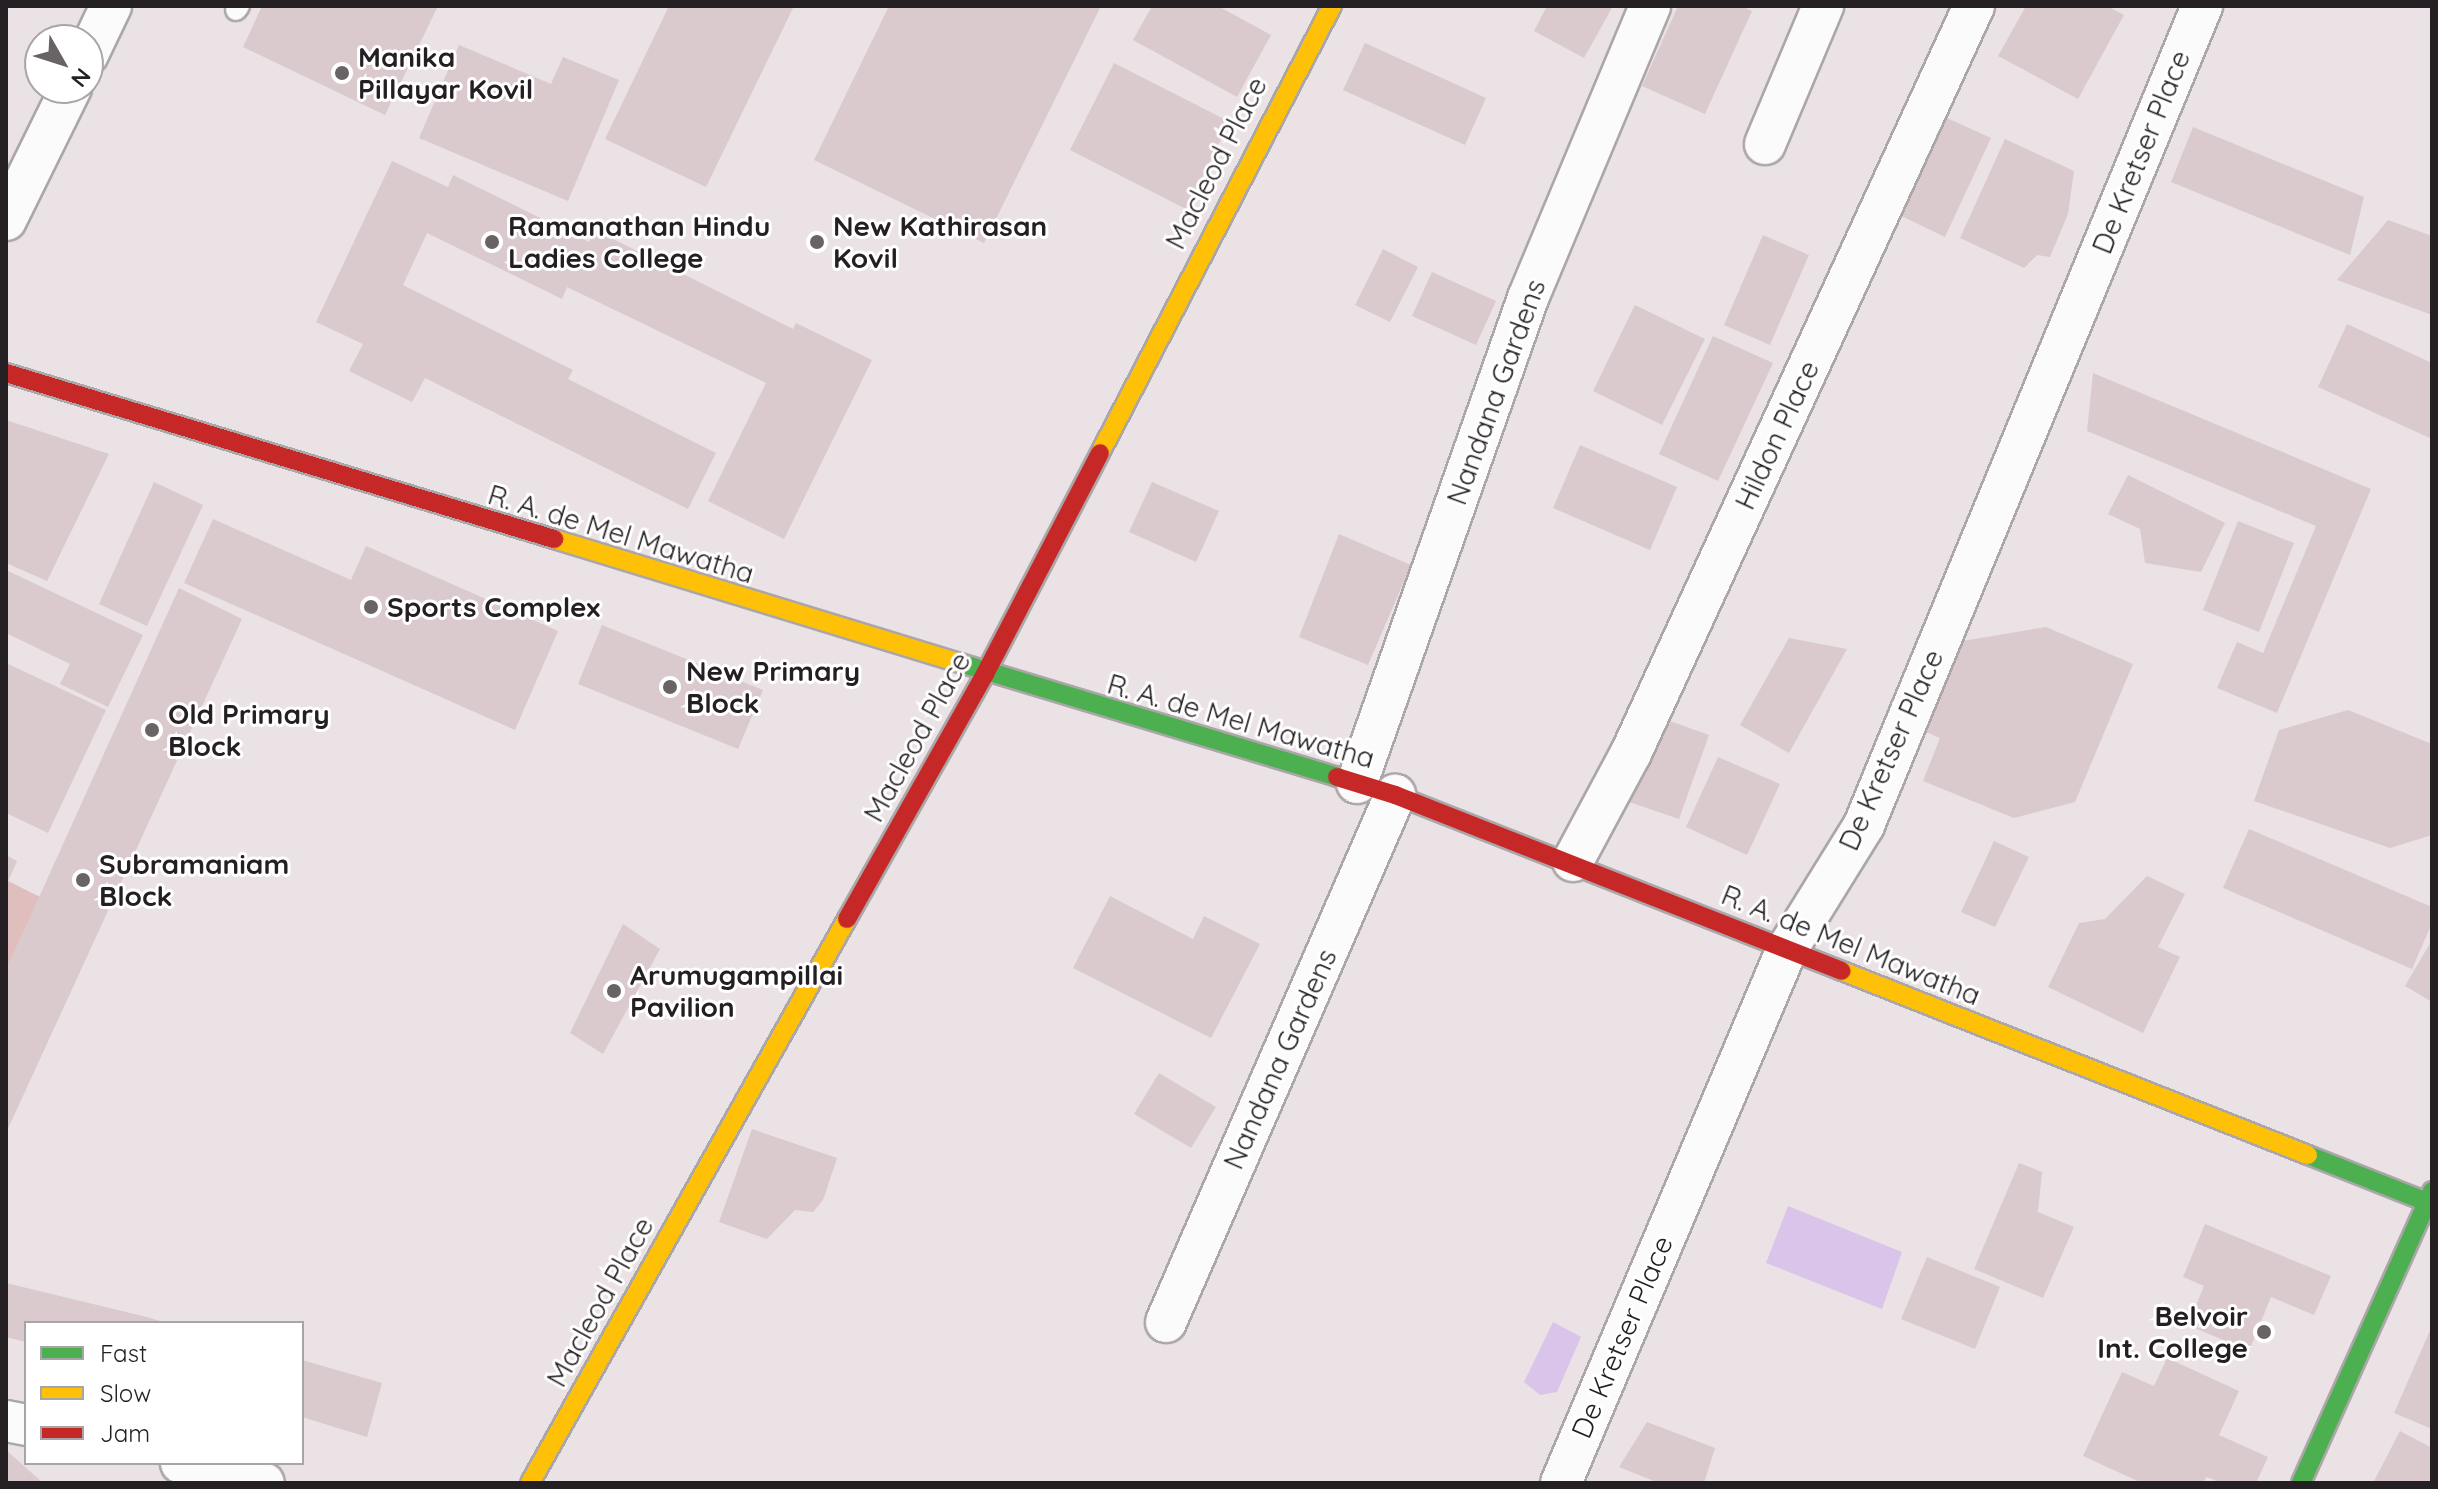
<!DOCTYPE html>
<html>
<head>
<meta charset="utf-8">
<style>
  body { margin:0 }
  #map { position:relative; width:2438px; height:1489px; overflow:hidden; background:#eae2e5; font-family:Quicksand,sans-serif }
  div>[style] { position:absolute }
  .green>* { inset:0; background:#e0bebe }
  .water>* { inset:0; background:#dbc4e9 }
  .building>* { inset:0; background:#dacace }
  .roads { filter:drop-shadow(2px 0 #aba6a8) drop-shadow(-2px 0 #aba6a8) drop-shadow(0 2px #aba6a8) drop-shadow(0 -2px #aba6a8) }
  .lane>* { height:20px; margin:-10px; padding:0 10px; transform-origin:10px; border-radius:10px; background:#fcfbfb }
  .street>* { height:40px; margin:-20px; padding:0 20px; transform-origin:20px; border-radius:20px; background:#fcfbfb }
  .fast>* { height:18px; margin:-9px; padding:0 9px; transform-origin:9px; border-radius:9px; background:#4caf50 }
  .slow>* { height:18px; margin:-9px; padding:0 9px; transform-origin:9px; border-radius:9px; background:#ffc107 }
  .jam>* { height:18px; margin:-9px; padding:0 9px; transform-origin:9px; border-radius:9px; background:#c62828 }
  .dots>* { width:22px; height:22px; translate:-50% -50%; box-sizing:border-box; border:4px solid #fff; border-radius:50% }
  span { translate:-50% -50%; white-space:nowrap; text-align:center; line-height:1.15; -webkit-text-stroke:6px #fff; paint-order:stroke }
  .poi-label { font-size:28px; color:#241f22; font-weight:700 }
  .left { translate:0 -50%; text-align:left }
  .right { translate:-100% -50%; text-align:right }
  .street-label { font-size:28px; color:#241f22 }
  .frame { position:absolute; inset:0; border:8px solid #241f22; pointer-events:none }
  .legend { position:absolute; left:24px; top:1321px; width:280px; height:144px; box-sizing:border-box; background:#fff; border:2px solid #a7a5a7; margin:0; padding:10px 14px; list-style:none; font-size:24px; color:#241f22 }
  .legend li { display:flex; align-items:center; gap:16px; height:40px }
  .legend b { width:40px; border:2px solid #a7a5a7 }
  .north { position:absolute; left:24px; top:24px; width:80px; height:80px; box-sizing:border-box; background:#fff; border:2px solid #a7a5a7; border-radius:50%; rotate:129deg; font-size:22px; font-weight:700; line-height:32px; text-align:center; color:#241f22 }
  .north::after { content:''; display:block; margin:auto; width:28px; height:36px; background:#696366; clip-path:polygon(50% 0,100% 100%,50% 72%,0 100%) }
</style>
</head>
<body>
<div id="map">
  <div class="green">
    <i style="clip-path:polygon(8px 881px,40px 897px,6px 970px,6px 886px)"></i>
  </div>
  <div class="water">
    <i style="clip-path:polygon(1788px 1206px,1902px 1252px,1882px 1309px,1766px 1263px)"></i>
    <i style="clip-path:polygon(1553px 1322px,1581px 1337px,1557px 1392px,1540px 1395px,1524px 1382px)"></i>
  </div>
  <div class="building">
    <i style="clip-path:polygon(262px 6px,438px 6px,385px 115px,243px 47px)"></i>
    <i style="clip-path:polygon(669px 6px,794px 6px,706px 187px,605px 139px)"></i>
    <i style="clip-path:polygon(889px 6px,1101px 6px,984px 243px,814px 160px)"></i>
    <i style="clip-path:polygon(1152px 6px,1218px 6px,1271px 35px,1237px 97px,1133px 40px)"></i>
    <i style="clip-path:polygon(1547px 6px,1613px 6px,1584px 58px,1534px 31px)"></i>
    <i style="clip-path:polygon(1678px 6px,1741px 6px,1752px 11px,1705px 114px,1642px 86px)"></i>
    <i style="clip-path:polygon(2026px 6px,2107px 6px,2124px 15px,2078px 99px,1998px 56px)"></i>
    <i style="clip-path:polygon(1365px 43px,1486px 98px,1465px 145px,1343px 90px)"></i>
    <i style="clip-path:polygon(459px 45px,551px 84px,563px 57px,619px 80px,568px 201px,419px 138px)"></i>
    <i style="clip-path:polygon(1114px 63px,1230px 122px,1186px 209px,1070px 150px)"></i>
    <i style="clip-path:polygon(1938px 114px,1991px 138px,1945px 237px,1893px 212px)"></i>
    <i style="clip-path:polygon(2193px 127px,2364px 197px,2350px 255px,2171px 182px)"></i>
    <i style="clip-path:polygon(2005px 139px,2074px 171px,2068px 214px,2050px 257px,2037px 255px,2024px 268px,1960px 238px)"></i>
    <i style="clip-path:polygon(392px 161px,448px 187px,453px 175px,589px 242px,595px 230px,793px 329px,796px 323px,872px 360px,784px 539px,708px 501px,766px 383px,567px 287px,562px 299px,427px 233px,403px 285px,573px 370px,568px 379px,716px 453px,688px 509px,425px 378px,412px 402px,349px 371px,363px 344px,316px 322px)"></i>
    <i style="clip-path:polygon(2388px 220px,2432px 236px,2432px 315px,2337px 280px)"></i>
    <i style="clip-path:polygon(1763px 235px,1809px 255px,1770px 345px,1724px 325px)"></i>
    <i style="clip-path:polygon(1383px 249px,1418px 267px,1390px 322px,1355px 305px)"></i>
    <i style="clip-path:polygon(1432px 272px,1496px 301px,1476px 345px,1412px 316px)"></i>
    <i style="clip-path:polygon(1635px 305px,1705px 339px,1662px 425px,1593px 391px)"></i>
    <i style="clip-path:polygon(2347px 324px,2432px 363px,2432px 439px,2318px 387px)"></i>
    <i style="clip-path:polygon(1713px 336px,1773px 363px,1718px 481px,1659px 454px)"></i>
    <i style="clip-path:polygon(2093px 373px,2371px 489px,2277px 713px,2217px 688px,2237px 642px,2263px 653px,2316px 526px,2087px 431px)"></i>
    <i style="clip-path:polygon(6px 420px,109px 454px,47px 581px,6px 563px)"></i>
    <i style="clip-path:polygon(1580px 445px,1677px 487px,1650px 550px,1553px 508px)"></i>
    <i style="clip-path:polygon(2128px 475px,2225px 523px,2201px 572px,2145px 563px,2140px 529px,2108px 514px)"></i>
    <i style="clip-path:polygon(154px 482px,203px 505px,147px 626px,99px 604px)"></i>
    <i style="clip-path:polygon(1152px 482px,1219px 511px,1196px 562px,1129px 532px)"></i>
    <i style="clip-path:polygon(213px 519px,351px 580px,366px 546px,558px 631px,515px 730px,184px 583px)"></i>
    <i style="clip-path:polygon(2238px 521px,2294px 543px,2259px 632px,2203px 610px)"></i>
    <i style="clip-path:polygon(1339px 534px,1411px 565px,1368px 665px,1299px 637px)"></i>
    <i style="clip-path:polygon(6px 570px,143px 635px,108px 707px,60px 684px,70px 664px,6px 633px)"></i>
    <i style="clip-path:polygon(179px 588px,242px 619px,6px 1133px,6px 970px)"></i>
    <i style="clip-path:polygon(602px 625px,763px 690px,738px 749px,578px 684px)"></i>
    <i style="clip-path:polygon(2046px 627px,2133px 664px,2075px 802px,2014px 818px,1923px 781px,1940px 738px,1926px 732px,1963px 641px)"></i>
    <i style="clip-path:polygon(1789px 638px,1847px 649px,1789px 753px,1740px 725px)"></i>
    <i style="clip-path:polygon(6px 663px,106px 710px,48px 833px,6px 813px)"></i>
    <i style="clip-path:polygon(2348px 710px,2432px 744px,2432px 835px,2390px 848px,2254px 801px,2279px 730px)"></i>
    <i style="clip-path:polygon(1656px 716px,1709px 735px,1679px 819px,1626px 801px)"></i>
    <i style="clip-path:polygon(1718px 757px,1780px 784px,1747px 855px,1686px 827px)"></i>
    <i style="clip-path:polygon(2249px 829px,2432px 907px,2432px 923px,2412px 969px,2223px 888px)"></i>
    <i style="clip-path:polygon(1994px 841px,2029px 857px,1995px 927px,1961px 912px)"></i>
    <i style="clip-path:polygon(6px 855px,17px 861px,6px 886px)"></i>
    <i style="clip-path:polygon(2147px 876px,2185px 894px,2158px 947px,2180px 957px,2143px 1033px,2048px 987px,2079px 923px,2105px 919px)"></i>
    <i style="clip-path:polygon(1110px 896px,1193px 939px,1204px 916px,1260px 944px,1211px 1038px,1073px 968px)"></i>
    <i style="clip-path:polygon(623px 924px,660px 949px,603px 1054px,570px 1033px)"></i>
    <i style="clip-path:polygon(2432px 940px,2432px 1002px,2405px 986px)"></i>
    <i style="clip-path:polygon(1159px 1073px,1216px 1107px,1191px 1148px,1134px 1114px)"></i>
    <i style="clip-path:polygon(752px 1129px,837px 1158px,823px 1200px,813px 1212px,795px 1210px,767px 1239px,719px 1222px)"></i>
    <i style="clip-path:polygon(2019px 1163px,2042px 1172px,2038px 1212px,2074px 1227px,2043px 1298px,1974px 1269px)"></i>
    <i style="clip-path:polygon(2205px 1224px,2331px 1276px,2314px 1315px,2271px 1297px,2249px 1351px,2188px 1325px,2204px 1286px,2183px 1277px)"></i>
    <i style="clip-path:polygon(1927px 1257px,2000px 1287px,1975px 1349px,1901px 1319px)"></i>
    <i style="clip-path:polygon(6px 1283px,147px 1317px,167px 1323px,26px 1323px,26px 1342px,6px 1337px)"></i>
    <i style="clip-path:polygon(2432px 1326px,2432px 1429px,2394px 1413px)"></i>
    <i style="clip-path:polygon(2167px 1358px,2239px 1391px,2219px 1435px,2268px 1457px,2256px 1483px,2221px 1483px,2207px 1477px,2202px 1483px,2142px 1483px,2083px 1456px,2122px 1372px,2154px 1386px)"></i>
    <i style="clip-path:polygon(302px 1360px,382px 1383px,367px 1437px,302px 1417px)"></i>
    <i style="clip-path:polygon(1647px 1422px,1715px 1448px,1704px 1483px,1659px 1483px,1619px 1467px)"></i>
    <i style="clip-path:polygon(2400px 1431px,2432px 1448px,2432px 1483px,2373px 1483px)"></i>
    <i style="clip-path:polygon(6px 1450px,43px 1483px,6px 1483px)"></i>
  </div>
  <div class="roads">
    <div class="lane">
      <i style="left:236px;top:10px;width:5px;rotate:-53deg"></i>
    </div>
    <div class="street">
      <i style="left:88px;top:54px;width:53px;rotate:-64.4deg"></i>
      <i style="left:1765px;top:144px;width:150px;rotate:-67.2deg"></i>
      <i style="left:6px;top:220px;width:147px;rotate:-63.8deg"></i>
      <i style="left:1357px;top:783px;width:514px;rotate:-70.58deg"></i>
      <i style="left:1528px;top:298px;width:316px;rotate:-67.3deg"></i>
      <i style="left:1573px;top:861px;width:123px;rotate:-61.8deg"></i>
      <i style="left:1631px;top:753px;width:822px;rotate:-65.34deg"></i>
      <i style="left:1166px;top:1322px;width:575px;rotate:-66.51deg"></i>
      <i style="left:6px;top:1421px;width:20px;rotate:11deg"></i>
      <i style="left:181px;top:1463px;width:85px;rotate:13.5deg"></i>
      <i style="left:1561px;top:1483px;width:578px;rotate:-67.07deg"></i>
      <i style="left:1786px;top:951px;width:148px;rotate:-58.2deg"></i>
      <i style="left:1864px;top:825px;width:886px;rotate:-67.57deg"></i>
    </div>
    <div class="fast">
      <i style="left:960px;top:663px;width:394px;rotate:16.8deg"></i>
      <i style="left:2308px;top:1155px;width:133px;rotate:21.6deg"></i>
      <i style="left:2301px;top:1483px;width:320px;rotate:-65.8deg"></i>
    </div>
    <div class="slow">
      <i style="left:1100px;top:453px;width:504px;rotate:-62.57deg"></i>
      <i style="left:554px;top:539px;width:425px;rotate:17deg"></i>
      <i style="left:1842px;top:971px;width:501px;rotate:21.55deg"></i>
      <i style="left:530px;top:1483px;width:647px;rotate:-60.66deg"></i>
    </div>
    <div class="jam">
      <i style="left:6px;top:373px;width:573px;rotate:16.85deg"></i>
      <i style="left:1337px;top:777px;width:61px;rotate:17.2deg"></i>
      <i style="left:1395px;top:795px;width:480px;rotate:21.5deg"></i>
      <i style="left:847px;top:919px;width:281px;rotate:-60.6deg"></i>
      <i style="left:985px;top:674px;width:249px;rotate:-62.5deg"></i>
    </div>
  </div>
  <div class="dots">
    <i style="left:342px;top:73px;background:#696366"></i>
    <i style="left:492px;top:242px;background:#696366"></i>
    <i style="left:817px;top:242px;background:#696366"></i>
    <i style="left:371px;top:607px;background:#696366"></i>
    <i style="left:670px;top:687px;background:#696366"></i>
    <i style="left:152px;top:730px;background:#696366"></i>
    <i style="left:83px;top:880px;background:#696366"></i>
    <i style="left:614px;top:991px;background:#696366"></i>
    <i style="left:2264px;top:1332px;background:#696366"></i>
  </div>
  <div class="poi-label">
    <span class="left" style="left:358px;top:73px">Manika<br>Pillayar Kovil</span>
    <span class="left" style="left:508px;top:242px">Ramanathan Hindu<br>Ladies College</span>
    <span class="left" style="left:833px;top:242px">New Kathirasan<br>Kovil</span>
    <span class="left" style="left:387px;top:607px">Sports Complex</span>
    <span class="left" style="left:686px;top:687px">New Primary<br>Block</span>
    <span class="left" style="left:168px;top:730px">Old Primary<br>Block</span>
    <span class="left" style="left:99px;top:880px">Subramaniam<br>Block</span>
    <span class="left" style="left:630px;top:991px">Arumugampillai<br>Pavilion</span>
    <span class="right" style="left:2248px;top:1332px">Belvoir<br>Int. College</span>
  </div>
  <div class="street-label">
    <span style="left:2141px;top:152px;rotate:-68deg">De Kretser Place</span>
    <span style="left:1216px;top:163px;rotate:-63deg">Macleod Place</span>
    <span style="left:1496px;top:392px;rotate:-70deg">Nandana Gardens</span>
    <span style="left:1777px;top:435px;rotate:-65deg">Hildon Place</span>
    <span style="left:621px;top:534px;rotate:17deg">R. A. de Mel Mawatha</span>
    <span style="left:1241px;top:721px;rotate:16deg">R. A. de Mel Mawatha</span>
    <span style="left:917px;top:737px;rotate:-61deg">Macleod Place</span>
    <span style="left:1891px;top:750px;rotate:-66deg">De Kretser Place</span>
    <span style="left:1851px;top:945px;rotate:22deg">R. A. de Mel Mawatha</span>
    <span style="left:1280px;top:1059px;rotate:-66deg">Nandana Gardens</span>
    <span style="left:600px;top:1302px;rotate:-61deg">Macleod Place</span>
    <span style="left:1622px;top:1337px;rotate:-67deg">De Kretser Place</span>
  </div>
  <div class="frame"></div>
  <ul class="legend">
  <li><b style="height:10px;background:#4caf50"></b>Fast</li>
  <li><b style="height:10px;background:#ffc107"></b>Slow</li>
  <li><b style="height:10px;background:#c62828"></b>Jam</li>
  </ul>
  <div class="north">N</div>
</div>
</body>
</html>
